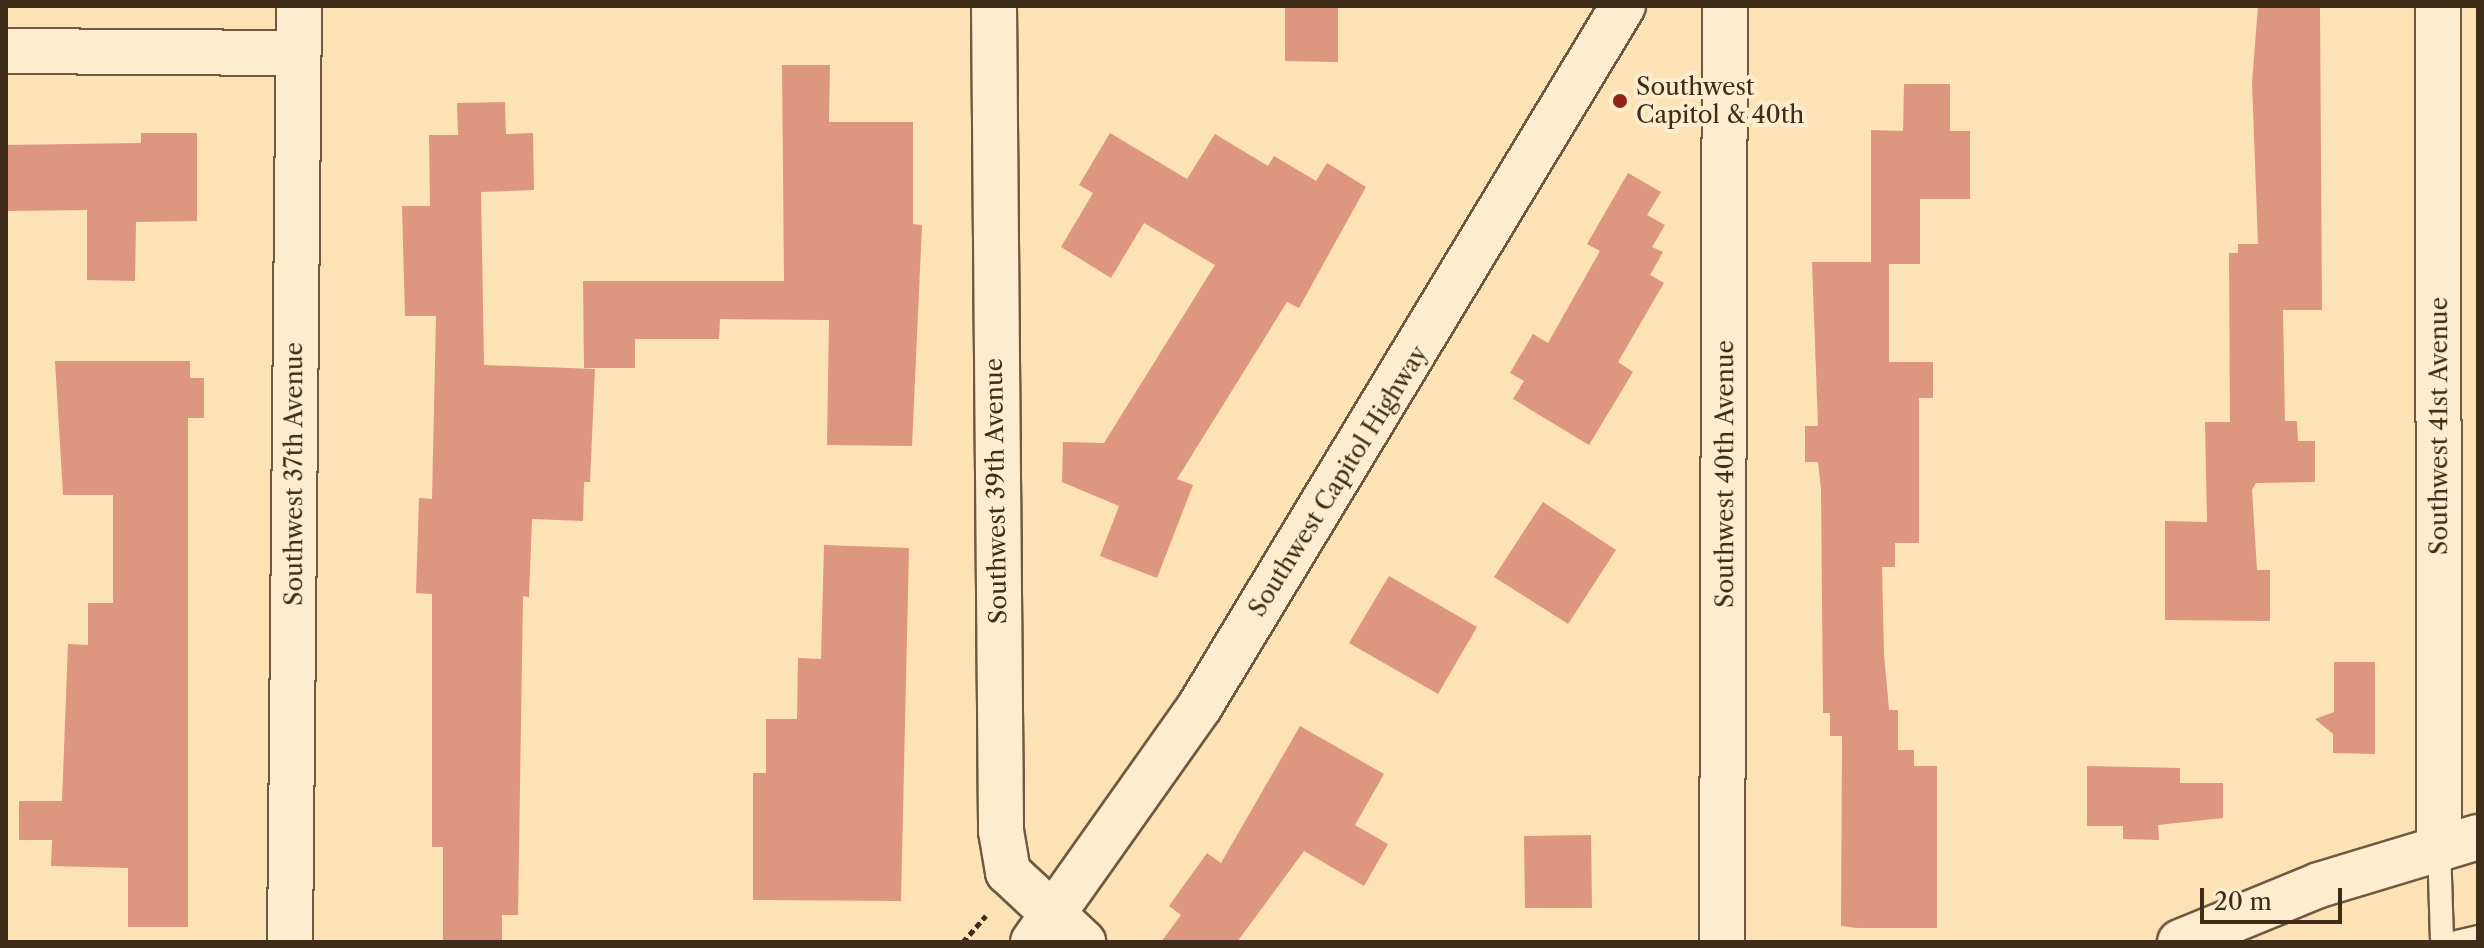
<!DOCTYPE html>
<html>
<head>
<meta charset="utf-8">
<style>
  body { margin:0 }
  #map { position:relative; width:2484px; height:948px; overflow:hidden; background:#fde2b5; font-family:"Libre Caslon Text",serif }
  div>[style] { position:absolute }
  .building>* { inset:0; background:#dd967f }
  .path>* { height:5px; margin-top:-2.5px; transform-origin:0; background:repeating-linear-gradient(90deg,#3f2d1a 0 6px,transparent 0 10px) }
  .roads { filter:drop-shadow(2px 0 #6e5a41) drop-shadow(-2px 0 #6e5a41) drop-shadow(0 2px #6e5a41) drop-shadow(0 -2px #6e5a41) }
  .service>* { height:22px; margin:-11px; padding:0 11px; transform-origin:11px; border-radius:11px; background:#feeccf }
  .minor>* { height:44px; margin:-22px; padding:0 22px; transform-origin:22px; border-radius:22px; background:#feeccf }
  .tertiary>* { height:44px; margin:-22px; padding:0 22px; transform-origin:22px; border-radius:22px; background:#feeccf }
  .dots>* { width:22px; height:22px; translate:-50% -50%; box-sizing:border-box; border:4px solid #feeccf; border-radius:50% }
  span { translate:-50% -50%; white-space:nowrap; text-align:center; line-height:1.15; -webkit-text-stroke:8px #feeccf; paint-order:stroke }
  .poi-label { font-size:24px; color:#3f2d1a }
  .left { translate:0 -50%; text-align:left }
  .street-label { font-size:24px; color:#3f2d1a }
  .frame { position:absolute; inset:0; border:8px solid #3f2d1a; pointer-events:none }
  .scale { position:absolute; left:2200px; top:888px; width:142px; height:36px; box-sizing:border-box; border:4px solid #3f2d1a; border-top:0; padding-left:10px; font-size:24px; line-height:28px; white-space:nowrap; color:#3f2d1a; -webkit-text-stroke:6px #feeccf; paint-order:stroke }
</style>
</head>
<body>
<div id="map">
  <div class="building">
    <i style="clip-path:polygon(1285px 6px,1338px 6px,1338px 62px,1285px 61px)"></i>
    <i style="clip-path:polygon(2258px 6px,2320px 6px,2322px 310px,2283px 310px,2285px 421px,2297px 421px,2298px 441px,2315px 441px,2315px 482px,2256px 483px,2252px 490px,2257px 570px,2270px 570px,2270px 621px,2165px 620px,2165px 521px,2207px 522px,2205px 422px,2230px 422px,2229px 253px,2238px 253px,2238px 244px,2258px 244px,2252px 83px)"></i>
    <i style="clip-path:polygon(782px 65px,830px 65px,829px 122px,913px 122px,913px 224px,922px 225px,912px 446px,827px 445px,829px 320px,720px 319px,719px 339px,635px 339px,635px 368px,584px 368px,583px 281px,784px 281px)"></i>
    <i style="clip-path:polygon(1904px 84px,1950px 84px,1950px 131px,1970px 131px,1970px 199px,1920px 199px,1920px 264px,1889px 264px,1889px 362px,1933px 362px,1933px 398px,1919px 398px,1919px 543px,1895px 543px,1895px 567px,1882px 567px,1884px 654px,1889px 710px,1898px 710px,1898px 750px,1914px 750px,1914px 766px,1937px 766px,1937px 928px,1858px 928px,1841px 926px,1842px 736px,1830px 736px,1830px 713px,1823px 713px,1821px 489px,1818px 462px,1805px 462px,1805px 426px,1818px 426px,1812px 262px,1871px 262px,1871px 130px,1903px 131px)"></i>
    <i style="clip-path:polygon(505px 102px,506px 134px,533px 133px,534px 190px,481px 192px,484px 365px,595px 369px,590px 482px,584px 482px,583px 521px,532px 519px,529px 597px,523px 596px,518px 915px,502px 915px,502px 942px,443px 942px,443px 847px,432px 847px,432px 594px,416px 593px,419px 498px,432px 499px,436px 316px,405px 316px,402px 206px,430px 206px,429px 135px,458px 135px,457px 103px)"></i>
    <i style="clip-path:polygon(141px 133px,197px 133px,197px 221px,136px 222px,135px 281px,87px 280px,87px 210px,6px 211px,6px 145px,141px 143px)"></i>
    <i style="clip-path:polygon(1110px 133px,1187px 179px,1215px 134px,1268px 166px,1274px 156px,1316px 181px,1327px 163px,1366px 187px,1299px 308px,1287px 302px,1177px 479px,1193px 485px,1157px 578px,1100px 556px,1119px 506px,1062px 482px,1063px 442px,1104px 443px,1215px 265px,1144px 223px,1111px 278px,1061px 247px,1093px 193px,1079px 185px)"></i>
    <i style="clip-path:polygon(1628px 173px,1661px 192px,1647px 215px,1665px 225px,1652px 247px,1663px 252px,1650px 275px,1664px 283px,1618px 362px,1633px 372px,1589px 445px,1513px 399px,1524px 381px,1510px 373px,1533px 334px,1548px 343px,1600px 251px,1587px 244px)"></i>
    <i style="clip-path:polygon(55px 361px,190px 361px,190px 378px,204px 378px,204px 418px,188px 418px,188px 927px,128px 927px,128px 868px,51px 866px,52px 840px,19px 840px,19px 801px,62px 801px,68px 644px,88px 645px,88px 603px,113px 603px,113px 495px,63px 495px)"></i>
    <i style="clip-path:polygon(1543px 502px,1616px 550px,1568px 624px,1494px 577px)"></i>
    <i style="clip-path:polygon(824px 545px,909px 548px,901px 901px,753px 900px,753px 773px,766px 773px,766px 719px,797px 719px,798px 658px,821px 659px)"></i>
    <i style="clip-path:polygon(1389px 576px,1477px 627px,1438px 694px,1349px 643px)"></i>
    <i style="clip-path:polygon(2334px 662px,2375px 662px,2375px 754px,2333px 753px,2333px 734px,2315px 719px,2334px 712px)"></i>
    <i style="clip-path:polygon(1300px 726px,1384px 774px,1355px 825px,1388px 844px,1364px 886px,1304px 851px,1237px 942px,1161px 942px,1181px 915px,1169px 906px,1207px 853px,1221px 863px)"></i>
    <i style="clip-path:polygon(2087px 766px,2180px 768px,2180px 783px,2223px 783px,2223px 818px,2158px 825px,2159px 840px,2123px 839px,2123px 826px,2087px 826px)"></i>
    <i style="clip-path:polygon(1591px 835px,1592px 908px,1525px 908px,1524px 836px)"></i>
  </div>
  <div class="path">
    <i style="left:963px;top:942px;width:35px;rotate:-49deg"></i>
  </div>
  <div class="roads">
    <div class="service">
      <i style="left:2439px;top:845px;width:97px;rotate:88.2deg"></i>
      <i style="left:2457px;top:942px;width:22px;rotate:-13deg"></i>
    </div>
    <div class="minor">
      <i style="left:994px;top:6px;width:825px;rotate:89.51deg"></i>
      <i style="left:1001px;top:831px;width:42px;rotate:80.3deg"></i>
      <i style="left:1008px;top:872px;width:103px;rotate:43deg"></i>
      <i style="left:2438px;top:6px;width:839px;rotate:89.93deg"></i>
      <i style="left:6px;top:51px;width:292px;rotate:0.4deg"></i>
      <i style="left:290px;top:942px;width:936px;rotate:-89.45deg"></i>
    </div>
    <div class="tertiary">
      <i style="left:1033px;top:942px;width:289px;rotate:-54.7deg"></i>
      <i style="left:1200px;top:706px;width:818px;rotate:-58.86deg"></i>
      <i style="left:1722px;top:942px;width:936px;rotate:-89.82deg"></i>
      <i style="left:2180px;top:942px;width:150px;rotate:-22.3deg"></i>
      <i style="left:2319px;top:885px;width:166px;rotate:-16.8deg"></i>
    </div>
  </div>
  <div class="dots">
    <i style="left:1620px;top:101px;background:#8f2418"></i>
  </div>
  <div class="poi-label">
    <span class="left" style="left:1636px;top:101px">Southwest<br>Capitol &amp; 40th</span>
  </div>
  <div class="street-label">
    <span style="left:2439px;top:426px;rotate:-90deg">Southwest 41st Avenue</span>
    <span style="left:294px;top:474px;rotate:-90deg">Southwest 37th Avenue</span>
    <span style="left:1725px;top:474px;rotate:-90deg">Southwest 40th Avenue</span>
    <span style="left:1338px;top:481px;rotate:-58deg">Southwest Capitol Highway</span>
    <span style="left:996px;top:491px;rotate:-91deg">Southwest 39th Avenue</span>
  </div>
  <div class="frame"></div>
  <div class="scale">20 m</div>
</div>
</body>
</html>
